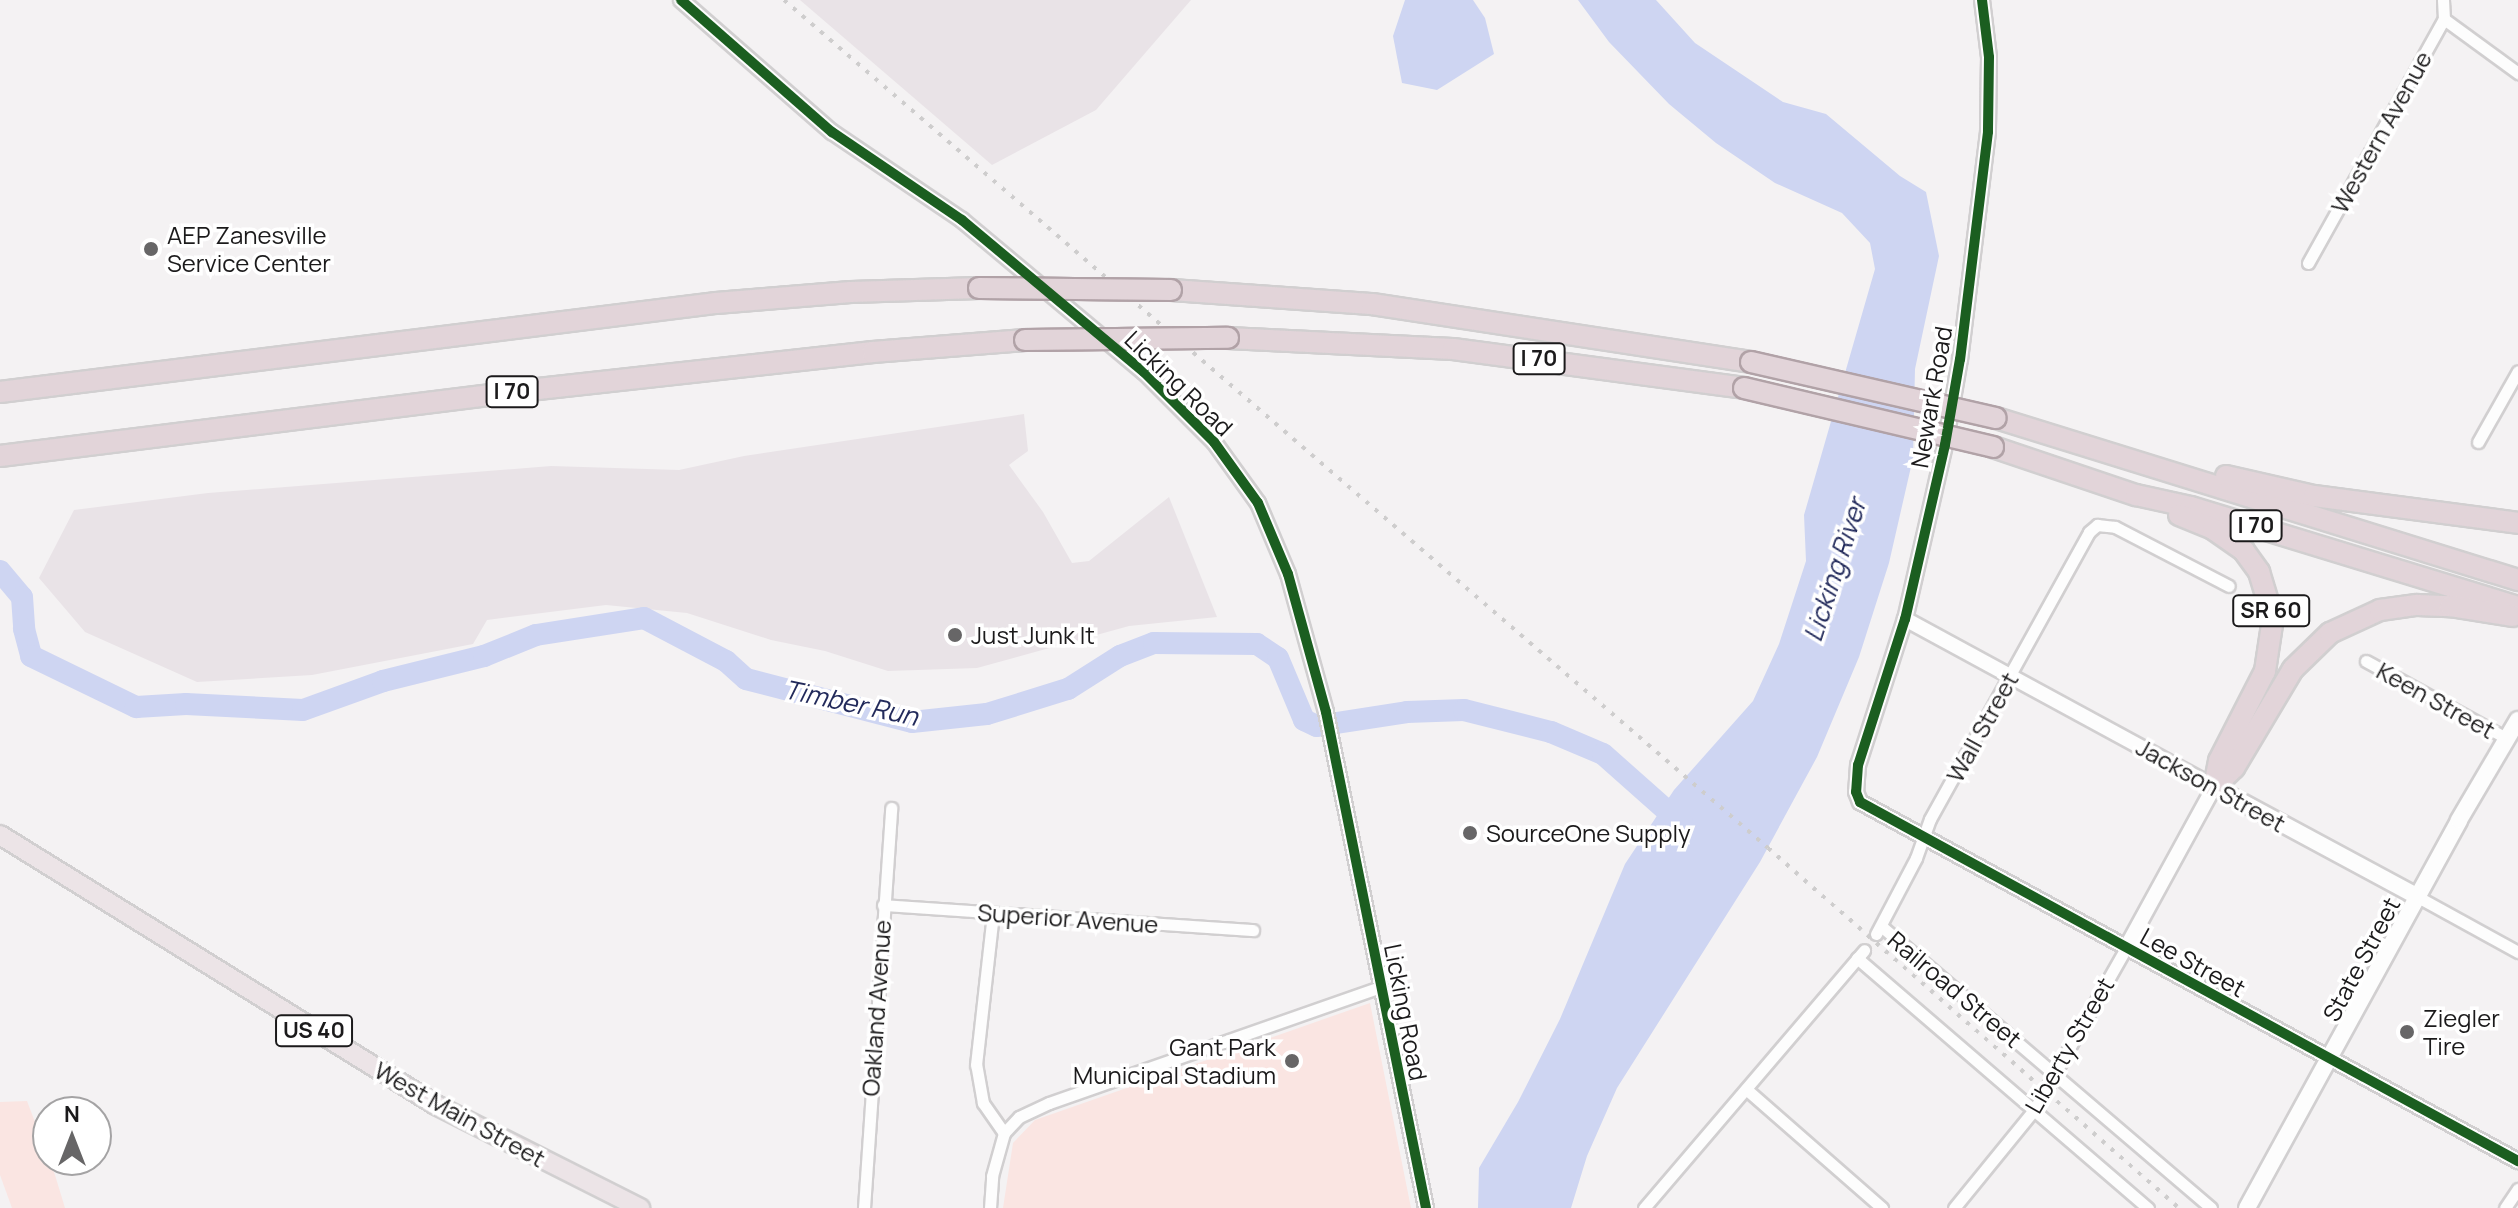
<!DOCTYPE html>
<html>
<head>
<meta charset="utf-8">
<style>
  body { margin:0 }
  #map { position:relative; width:2518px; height:1208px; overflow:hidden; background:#f4f2f3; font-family:Manrope,sans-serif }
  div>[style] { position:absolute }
  .built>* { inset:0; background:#e9e3e7 }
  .green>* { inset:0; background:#fae5e2 }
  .water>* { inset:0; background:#ced5f2 }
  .river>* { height:22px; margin:-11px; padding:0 11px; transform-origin:11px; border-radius:11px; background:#ced5f2 }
  .roads { filter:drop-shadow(2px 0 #d1cfd0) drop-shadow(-2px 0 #d1cfd0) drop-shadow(0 2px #d1cfd0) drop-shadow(0 -2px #d1cfd0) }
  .minor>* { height:11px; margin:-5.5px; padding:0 5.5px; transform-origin:5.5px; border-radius:5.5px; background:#fdfdfd }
  .tertiary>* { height:14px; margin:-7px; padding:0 7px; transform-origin:7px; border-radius:7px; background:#fdfdfd }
  .secondary>* { height:16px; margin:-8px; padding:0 8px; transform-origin:8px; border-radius:8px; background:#fdfdfd }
  .primary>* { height:18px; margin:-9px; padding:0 9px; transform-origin:9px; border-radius:9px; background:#ece4e7 }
  .motorway>* { height:20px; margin:-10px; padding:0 10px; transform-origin:10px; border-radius:10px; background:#e2d4d9 }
  .rail>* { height:4px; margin-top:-2px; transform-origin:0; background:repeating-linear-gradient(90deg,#cecdcd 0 4px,transparent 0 12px) }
  .bridges { filter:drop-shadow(2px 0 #b1a2a7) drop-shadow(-2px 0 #b1a2a7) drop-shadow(0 2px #b1a2a7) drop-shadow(0 -2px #b1a2a7) }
  .motorway-bridge>* { height:20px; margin:-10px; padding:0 10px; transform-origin:10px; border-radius:10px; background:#e2d4d9 }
  .cycleway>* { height:10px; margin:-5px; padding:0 5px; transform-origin:5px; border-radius:5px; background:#1b5e20 }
  .dots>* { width:22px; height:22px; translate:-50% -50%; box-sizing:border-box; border:4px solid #fff; border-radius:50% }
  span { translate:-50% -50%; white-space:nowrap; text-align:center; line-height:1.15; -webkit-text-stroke:7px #fff; paint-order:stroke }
  .shield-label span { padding:2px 6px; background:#fff; border:2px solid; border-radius:6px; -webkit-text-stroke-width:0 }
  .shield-label { font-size:22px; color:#1b1a1b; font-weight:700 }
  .street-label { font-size:24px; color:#1b1a1b }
  .poi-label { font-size:24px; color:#1b1a1b }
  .left { translate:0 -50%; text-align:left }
  .right { translate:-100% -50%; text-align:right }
  .water-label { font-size:26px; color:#222a5b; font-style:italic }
  .north { position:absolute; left:32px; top:1096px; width:80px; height:80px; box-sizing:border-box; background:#fff; border:2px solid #a4a3a4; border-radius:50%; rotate:0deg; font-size:22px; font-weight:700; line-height:32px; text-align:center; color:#1b1a1b }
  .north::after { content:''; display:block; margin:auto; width:28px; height:36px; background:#676667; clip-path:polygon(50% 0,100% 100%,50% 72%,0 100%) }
</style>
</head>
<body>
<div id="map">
  <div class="built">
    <i style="clip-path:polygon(800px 0,1191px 0,1096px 110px,992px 165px)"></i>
    <i style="clip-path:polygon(1024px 414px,1028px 451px,1009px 465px,1043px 512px,1072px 563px,1089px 561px,1169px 497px,1217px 617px,1129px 626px,977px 668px,888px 671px,825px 651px,771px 640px,687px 613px,606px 605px,487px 620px,473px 644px,312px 675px,197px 682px,85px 632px,39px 578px,74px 510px,208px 493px,551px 466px,679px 470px,744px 456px)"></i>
  </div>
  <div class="green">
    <i style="clip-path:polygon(1370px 1003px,1411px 1208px,1003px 1208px,1013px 1143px,1035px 1120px)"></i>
    <i style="clip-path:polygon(27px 1101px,55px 1175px,65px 1208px,12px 1208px,0 1175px,0 1102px)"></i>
  </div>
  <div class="water">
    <i style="clip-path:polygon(1405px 0,1473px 0,1485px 18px,1494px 54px,1437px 90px,1402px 83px,1393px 36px)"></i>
    <i style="clip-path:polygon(1578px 0,1656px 0,1695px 43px,1783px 102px,1826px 114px,1900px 176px,1926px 192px,1939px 256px,1915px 369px,1913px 458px,1889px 563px,1859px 657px,1817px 757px,1760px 862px,1617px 1088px,1587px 1156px,1571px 1208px,1478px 1208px,1479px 1168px,1518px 1102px,1560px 1019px,1625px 864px,1674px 790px,1753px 701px,1779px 644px,1806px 561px,1804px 515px,1875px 269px,1870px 243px,1842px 213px,1775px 183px,1716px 143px,1669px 104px,1609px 42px)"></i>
  </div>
  <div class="river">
    <i style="left:0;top:571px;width:34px;rotate:50deg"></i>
    <i style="left:22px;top:597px;width:32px;rotate:86deg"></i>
    <i style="left:24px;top:629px;width:28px;rotate:75deg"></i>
    <i style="left:31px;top:656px;width:117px;rotate:25.9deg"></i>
    <i style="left:136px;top:707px;width:50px;rotate:-3.4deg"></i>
    <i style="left:186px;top:704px;width:117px;rotate:2.9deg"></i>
    <i style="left:303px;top:710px;width:85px;rotate:-19.9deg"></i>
    <i style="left:383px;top:681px;width:104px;rotate:-13.9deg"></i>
    <i style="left:484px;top:656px;width:56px;rotate:-22deg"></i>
    <i style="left:536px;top:635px;width:109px;rotate:-8.9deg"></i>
    <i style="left:644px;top:618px;width:93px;rotate:27.7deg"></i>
    <i style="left:726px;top:661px;width:27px;rotate:42deg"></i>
    <i style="left:746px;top:679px;width:171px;rotate:14.5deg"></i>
    <i style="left:912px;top:722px;width:75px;rotate:-6.1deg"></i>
    <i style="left:987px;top:714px;width:85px;rotate:-17.2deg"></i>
    <i style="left:1068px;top:689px;width:62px;rotate:-32.4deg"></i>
    <i style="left:1120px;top:656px;width:36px;rotate:-21deg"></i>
    <i style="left:1154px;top:643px;width:103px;rotate:0.6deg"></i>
    <i style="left:1257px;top:644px;width:25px;rotate:34deg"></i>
    <i style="left:1278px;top:658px;width:67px;rotate:67.2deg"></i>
    <i style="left:1304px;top:720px;width:14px;rotate:25deg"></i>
    <i style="left:1317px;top:726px;width:91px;rotate:-8.8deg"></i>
    <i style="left:1407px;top:712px;width:57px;rotate:-2deg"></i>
    <i style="left:1464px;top:710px;width:90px;rotate:14.2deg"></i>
    <i style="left:1551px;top:732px;width:56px;rotate:22.9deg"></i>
    <i style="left:1603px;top:754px;width:107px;rotate:41.6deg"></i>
  </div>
  <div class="roads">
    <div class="minor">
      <i style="left:2444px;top:19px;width:92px;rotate:36.1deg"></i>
      <i style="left:2308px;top:263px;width:279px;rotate:-60.9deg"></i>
      <i style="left:2444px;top:19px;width:19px;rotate:-93deg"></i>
      <i style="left:2478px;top:442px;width:81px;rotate:-60.6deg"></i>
      <i style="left:2366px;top:661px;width:160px;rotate:28.8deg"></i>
      <i style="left:2418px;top:897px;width:114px;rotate:28.8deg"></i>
      <i style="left:883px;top:905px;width:371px;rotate:3.9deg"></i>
      <i style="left:1881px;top:926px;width:434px;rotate:40.5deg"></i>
      <i style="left:1876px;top:934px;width:86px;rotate:-62.2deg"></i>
      <i style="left:1916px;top:858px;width:41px;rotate:-70.3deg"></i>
      <i style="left:1930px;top:819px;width:328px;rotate:-61deg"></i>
      <i style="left:2089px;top:532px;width:11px;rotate:-41deg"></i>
      <i style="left:2097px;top:525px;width:18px;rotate:6deg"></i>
      <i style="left:2115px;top:527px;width:128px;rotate:27.4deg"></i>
      <i style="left:1857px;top:958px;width:384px;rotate:40.7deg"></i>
      <i style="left:1746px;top:1089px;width:181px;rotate:41.2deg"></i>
      <i style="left:1004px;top:1133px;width:22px;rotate:-47deg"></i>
      <i style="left:1019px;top:1117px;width:33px;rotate:-25deg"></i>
      <i style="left:1049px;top:1103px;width:351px;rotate:-19.3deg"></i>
      <i style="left:864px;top:1208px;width:401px;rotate:-86.1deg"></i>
      <i style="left:990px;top:1208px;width:32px;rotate:-86deg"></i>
      <i style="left:992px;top:1176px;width:45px;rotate:-74.4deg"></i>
      <i style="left:1004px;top:1133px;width:37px;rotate:-125deg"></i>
      <i style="left:983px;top:1103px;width:39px;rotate:-100deg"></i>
      <i style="left:976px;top:1065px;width:153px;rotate:-83.6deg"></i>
      <i style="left:1644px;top:1208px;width:339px;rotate:-49.5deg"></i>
      <i style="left:1954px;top:1208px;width:127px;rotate:-50.8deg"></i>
      <i style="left:2034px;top:1110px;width:186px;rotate:-60.4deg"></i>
      <i style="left:2505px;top:1208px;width:23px;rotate:-56deg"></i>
    </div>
    <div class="tertiary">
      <i style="left:681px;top:0;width:201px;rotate:41.2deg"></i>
      <i style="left:832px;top:132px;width:157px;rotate:34.1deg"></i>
      <i style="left:962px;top:220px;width:237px;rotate:39.9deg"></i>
      <i style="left:1144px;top:372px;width:99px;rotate:45deg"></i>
      <i style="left:1214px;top:442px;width:75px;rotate:54.2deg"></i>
      <i style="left:1258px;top:503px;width:77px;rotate:67.1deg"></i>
      <i style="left:1288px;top:574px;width:143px;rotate:74.6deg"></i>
      <i style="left:1326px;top:712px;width:506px;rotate:78.6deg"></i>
      <i style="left:1982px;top:0;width:57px;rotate:83deg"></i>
      <i style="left:1989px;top:57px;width:75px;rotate:90.8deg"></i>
      <i style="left:1988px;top:132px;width:229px;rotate:97deg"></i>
      <i style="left:1960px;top:359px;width:87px;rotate:99.9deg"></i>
      <i style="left:1945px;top:445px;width:179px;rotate:102.9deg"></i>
      <i style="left:1905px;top:619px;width:153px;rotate:107.8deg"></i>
      <i style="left:1858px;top:765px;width:27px;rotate:94deg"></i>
      <i style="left:1856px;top:792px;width:11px;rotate:68deg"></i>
      <i style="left:1860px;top:802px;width:750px;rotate:28.62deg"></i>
      <i style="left:1905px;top:619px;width:352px;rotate:28.5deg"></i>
      <i style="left:2214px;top:787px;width:183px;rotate:118.7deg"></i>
    </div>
    <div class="secondary">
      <i style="left:2214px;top:787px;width:232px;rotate:28.3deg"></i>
      <i style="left:2247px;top:1208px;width:442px;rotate:-61.3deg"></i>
      <i style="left:2459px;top:820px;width:116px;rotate:-59.5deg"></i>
    </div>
    <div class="primary">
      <i style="left:0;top:835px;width:513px;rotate:31.77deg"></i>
      <i style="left:436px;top:1105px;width:229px;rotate:26.8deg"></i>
    </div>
    <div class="motorway">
      <i style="left:1171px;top:290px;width:201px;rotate:4deg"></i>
      <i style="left:1372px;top:304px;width:383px;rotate:8.7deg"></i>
      <i style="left:1228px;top:338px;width:225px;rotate:2.8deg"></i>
      <i style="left:1453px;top:349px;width:294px;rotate:7.6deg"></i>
      <i style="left:0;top:392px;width:722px;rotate:-7.09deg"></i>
      <i style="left:716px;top:303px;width:135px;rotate:-4.7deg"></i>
      <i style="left:851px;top:292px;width:128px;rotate:-1.8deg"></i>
      <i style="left:1996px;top:418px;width:547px;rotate:17.24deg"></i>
      <i style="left:1993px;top:447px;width:151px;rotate:18.6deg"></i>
      <i style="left:2136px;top:495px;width:56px;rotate:12.3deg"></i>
      <i style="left:2191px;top:507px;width:342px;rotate:17deg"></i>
      <i style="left:0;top:456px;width:542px;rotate:-7.1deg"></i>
      <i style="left:538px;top:389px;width:337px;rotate:-6.3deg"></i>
      <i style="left:873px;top:352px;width:152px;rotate:-4.5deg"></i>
      <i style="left:2226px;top:476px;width:90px;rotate:12.8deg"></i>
      <i style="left:2314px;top:496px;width:206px;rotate:7.5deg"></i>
      <i style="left:2179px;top:515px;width:37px;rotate:22deg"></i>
      <i style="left:2213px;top:529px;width:38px;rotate:35deg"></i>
      <i style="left:2244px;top:551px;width:26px;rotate:54deg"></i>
      <i style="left:2259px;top:572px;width:48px;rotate:73.1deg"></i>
      <i style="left:2273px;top:618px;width:54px;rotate:98.6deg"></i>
      <i style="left:2265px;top:671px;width:101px;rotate:117.1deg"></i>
      <i style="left:2219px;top:761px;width:26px;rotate:101deg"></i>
      <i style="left:2214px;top:787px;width:28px;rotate:-44deg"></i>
      <i style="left:2234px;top:768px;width:115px;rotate:-59.2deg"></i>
      <i style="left:2293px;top:669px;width:52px;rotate:-44.2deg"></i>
      <i style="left:2330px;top:633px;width:55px;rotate:-24.7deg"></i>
      <i style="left:2380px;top:610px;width:37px;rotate:-8deg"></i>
      <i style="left:2417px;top:605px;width:33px;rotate:2deg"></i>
      <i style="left:2450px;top:606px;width:64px;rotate:9deg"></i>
    </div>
  </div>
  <div class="rail">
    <i style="left:784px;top:0;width:1299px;rotate:40.75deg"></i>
    <i style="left:1768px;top:848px;width:546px;rotate:41.22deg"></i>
  </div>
  <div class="bridges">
    <div class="motorway-bridge">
      <i style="left:979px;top:288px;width:192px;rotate:0.6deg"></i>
      <i style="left:1025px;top:340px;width:203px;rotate:-0.6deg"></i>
      <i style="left:1751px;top:362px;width:251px;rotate:12.9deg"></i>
      <i style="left:1744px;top:388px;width:256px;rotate:13.3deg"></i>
    </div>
  </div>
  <div class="cycleway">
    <i style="left:681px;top:0;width:201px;rotate:41.2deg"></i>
    <i style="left:832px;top:132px;width:157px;rotate:34.1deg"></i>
    <i style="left:962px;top:220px;width:237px;rotate:39.9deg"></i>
    <i style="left:1144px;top:372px;width:99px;rotate:45deg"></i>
    <i style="left:1214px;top:442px;width:75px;rotate:54.2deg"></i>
    <i style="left:1258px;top:503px;width:77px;rotate:67.1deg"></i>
    <i style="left:1288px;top:574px;width:143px;rotate:74.6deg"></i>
    <i style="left:1326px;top:712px;width:506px;rotate:78.6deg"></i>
    <i style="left:1982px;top:0;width:57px;rotate:83deg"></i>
    <i style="left:1989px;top:57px;width:75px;rotate:90.8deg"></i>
    <i style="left:1988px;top:132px;width:229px;rotate:97deg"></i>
    <i style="left:1960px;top:359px;width:87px;rotate:99.9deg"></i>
    <i style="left:1945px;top:445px;width:179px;rotate:102.9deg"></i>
    <i style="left:1905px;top:619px;width:153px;rotate:107.8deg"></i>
    <i style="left:1858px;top:765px;width:27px;rotate:94deg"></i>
    <i style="left:1856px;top:792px;width:11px;rotate:68deg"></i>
    <i style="left:1860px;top:802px;width:750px;rotate:28.62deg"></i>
  </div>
  <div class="dots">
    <i style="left:151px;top:249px;background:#676667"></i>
    <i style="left:955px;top:635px;background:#676667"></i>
    <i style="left:1470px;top:833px;background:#676667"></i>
    <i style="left:2407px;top:1032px;background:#676667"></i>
    <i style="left:1292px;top:1061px;background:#676667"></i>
  </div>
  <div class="shield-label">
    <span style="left:1539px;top:359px">I 70</span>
    <span style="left:512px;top:392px">I 70</span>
    <span style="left:2256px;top:526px">I 70</span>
    <span style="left:2271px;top:611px">SR 60</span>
    <span style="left:314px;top:1031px">US 40</span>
  </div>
  <div class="street-label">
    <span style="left:2381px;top:132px;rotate:-61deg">Western Avenue</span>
    <span style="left:1179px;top:383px;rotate:44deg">Licking Road</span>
    <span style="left:1931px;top:397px;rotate:-80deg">Newark Road</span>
    <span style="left:2436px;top:700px;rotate:29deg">Keen Street</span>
    <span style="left:1982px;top:727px;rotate:-61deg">Wall Street</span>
    <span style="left:2211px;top:785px;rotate:29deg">Jackson Street</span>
    <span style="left:1068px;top:918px;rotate:4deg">Superior Avenue</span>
    <span style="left:2361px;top:959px;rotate:-62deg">State Street</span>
    <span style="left:2193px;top:962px;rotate:29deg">Lee Street</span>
    <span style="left:1955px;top:989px;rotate:40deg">Railroad Street</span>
    <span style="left:876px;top:1008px;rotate:-86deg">Oakland Avenue</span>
    <span style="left:1406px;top:1012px;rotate:79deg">Licking Road</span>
    <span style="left:2069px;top:1045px;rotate:-60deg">Liberty Street</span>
    <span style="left:460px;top:1114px;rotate:29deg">West Main Street</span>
  </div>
  <div class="poi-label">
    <span class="left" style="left:167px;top:249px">AEP Zanesville<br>Service Center</span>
    <span class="left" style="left:971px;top:635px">Just Junk It</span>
    <span class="left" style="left:1486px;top:833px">SourceOne Supply</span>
    <span class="left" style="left:2423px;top:1032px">Ziegler<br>Tire</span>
    <span class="right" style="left:1276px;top:1061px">Gant Park<br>Municipal Stadium</span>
  </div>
  <div class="water-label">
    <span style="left:1835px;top:570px;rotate:-72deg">Licking River</span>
    <span style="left:851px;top:703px;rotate:12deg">Timber Run</span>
  </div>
  <div class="north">N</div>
</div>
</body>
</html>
